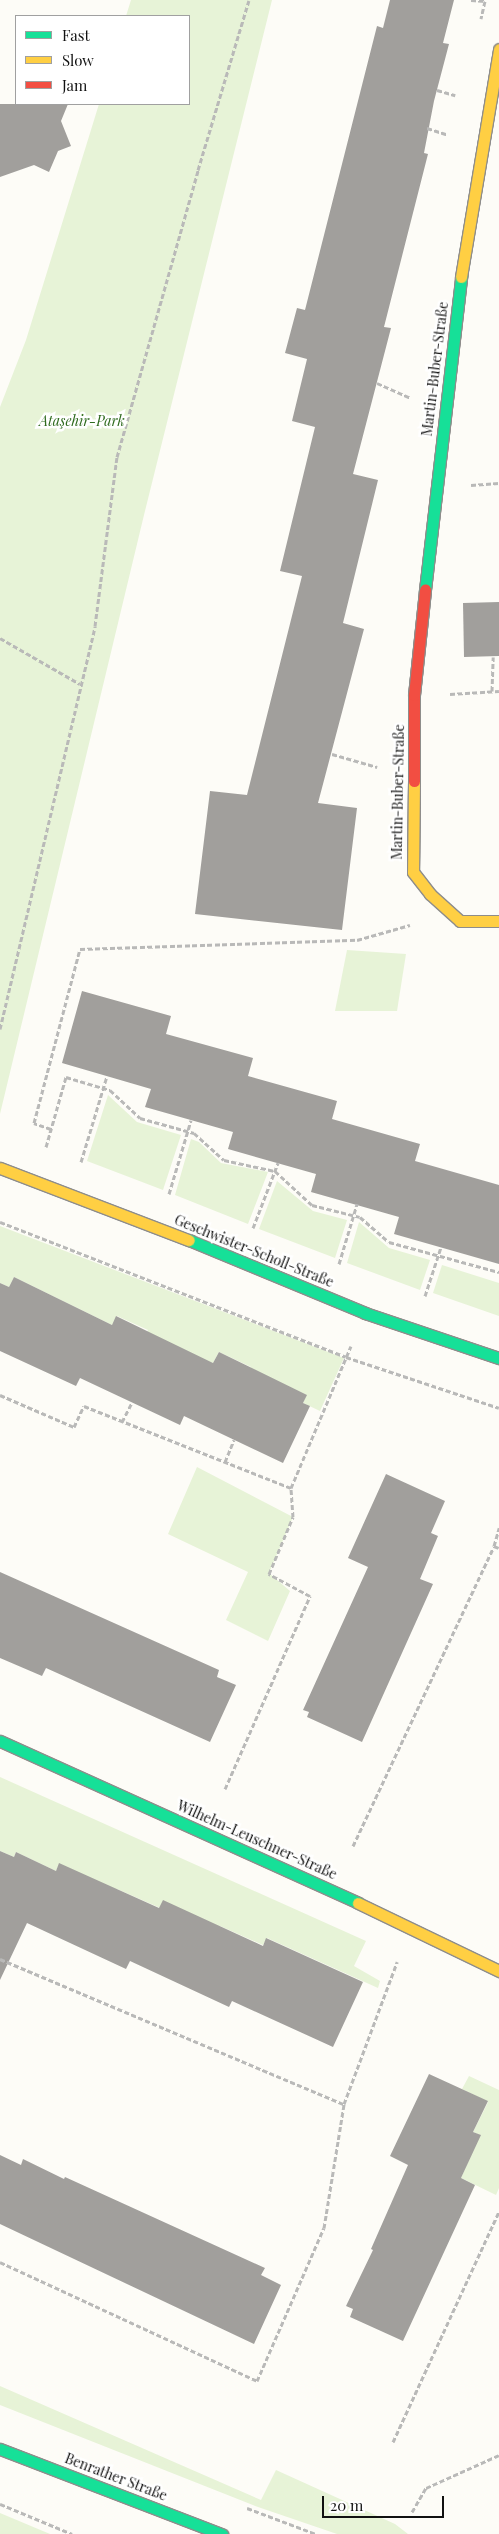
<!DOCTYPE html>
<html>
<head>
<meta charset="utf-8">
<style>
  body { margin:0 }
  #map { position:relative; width:499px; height:2534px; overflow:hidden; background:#fdfcf7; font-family:"Playfair Display",serif }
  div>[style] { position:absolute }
  .green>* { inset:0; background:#e7f3d7 }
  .building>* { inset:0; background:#a19f9c }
  .path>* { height:3px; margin-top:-1.5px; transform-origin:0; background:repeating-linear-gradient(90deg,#b9b9b8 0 5px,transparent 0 7.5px) }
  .roads { filter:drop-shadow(1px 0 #8e8d8b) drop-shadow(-1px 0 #8e8d8b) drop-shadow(0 1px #8e8d8b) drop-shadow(0 -1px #8e8d8b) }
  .fast>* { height:11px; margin:-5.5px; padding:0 5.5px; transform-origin:5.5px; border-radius:5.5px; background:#16e098 }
  .slow>* { height:11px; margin:-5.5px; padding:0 5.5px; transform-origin:5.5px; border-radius:5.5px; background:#ffcf43 }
  .jam>* { height:11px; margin:-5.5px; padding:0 5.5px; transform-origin:5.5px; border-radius:5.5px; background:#f24e42 }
  span { translate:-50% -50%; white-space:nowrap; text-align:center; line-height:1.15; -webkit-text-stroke:5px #fff; paint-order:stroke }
  .street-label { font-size:14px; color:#111 }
  .park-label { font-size:14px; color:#2f6b1f; font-style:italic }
  .legend { position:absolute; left:15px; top:15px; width:175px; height:90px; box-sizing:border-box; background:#fff; border:1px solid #a0a0a0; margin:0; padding:6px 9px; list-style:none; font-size:15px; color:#111 }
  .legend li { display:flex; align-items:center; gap:10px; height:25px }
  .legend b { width:25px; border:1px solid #a0a0a0 }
  .scale { position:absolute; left:322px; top:2496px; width:122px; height:22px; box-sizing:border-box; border:2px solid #111; border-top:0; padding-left:6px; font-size:15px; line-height:18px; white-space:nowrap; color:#111; -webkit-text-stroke:4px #fff; paint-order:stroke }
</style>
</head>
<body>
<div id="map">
  <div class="green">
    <i style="clip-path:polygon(131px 0,272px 0,144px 515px,0 1114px,0 407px,26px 340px,99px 104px,189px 104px,189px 16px,126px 16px)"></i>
    <i style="clip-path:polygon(347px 950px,406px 954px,397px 1011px,335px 1011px)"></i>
    <i style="clip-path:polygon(108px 1095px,137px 1122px,181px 1135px,163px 1190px,87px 1161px)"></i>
    <i style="clip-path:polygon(191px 1139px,199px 1142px,221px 1163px,268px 1172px,248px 1224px,175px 1195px)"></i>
    <i style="clip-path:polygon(277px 1181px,313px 1211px,347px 1220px,335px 1258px,259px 1229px)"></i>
    <i style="clip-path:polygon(359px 1222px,389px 1248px,430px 1260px,420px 1290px,347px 1263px)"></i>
    <i style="clip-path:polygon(0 1226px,344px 1358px,320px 1411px,303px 1403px,306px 1395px,275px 1380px,247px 1376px,251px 1367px,219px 1352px,213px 1363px,144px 1338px,148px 1330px,117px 1316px,112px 1325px,14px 1277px,9px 1287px,0 1283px)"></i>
    <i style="clip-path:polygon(442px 1265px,499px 1283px,499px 1316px,433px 1293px)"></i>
    <i style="clip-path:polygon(197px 1467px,293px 1517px,269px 1573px,290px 1591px,268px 1641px,226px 1620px,248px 1572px,168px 1534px)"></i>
    <i style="clip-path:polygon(0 1777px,366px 1941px,354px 1966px,380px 1981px,378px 1988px,267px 1938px,263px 1945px,220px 1926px,217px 1933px,117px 1889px,114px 1896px,59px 1864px,56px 1871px,16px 1852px,14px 1857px,0 1851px)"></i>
    <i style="clip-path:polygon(469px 2076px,499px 2090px,499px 2188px,496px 2195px,461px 2178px,480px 2135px,473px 2132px,488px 2102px,462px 2089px)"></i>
    <i style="clip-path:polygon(0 2386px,261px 2500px,276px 2470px,395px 2524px,408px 2534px,337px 2534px,258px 2507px,0 2405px)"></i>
    <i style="clip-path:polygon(0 2513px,50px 2534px,0 2534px)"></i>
  </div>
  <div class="building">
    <i style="clip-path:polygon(390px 0,454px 0,443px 43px,449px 44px,434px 101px,424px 153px,428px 154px,384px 327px,391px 328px,353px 474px,378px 480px,343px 623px,364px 629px,318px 803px,357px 808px,342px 930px,195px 914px,210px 791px,247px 795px,302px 576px,280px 571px,315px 427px,292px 421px,307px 359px,285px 353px,297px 308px,305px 310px,377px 26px,383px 28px)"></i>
    <i style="clip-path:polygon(0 104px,68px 104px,61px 121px,71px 146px,58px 151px,49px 172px,34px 165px,0 177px)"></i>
    <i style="clip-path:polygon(499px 602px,499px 656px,464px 657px,463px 603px)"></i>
    <i style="clip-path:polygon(82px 991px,171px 1016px,166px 1034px,253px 1058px,248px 1076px,337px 1101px,332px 1119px,420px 1144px,415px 1161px,499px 1185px,499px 1264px,394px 1234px,399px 1217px,311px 1192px,316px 1174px,228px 1149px,233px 1132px,145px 1107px,151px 1089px,62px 1063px)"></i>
    <i style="clip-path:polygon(14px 1277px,112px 1325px,116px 1316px,213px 1363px,219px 1352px,307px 1395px,303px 1403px,310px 1406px,283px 1463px,184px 1416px,180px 1425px,80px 1378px,76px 1386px,0 1351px,0 1283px,9px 1287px)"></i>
    <i style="clip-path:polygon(386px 1474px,445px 1501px,431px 1533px,438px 1536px,420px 1579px,433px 1584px,362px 1742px,307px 1717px,309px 1712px,303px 1710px,368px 1567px,348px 1558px)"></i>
    <i style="clip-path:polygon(0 1572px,219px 1670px,217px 1677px,236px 1685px,210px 1742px,46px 1668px,42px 1676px,0 1658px)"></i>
    <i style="clip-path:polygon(0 1851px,14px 1857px,16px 1852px,56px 1871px,59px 1863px,159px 1908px,163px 1900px,263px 1946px,266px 1938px,363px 1982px,333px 2047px,232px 2001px,229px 2007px,130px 1961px,126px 1969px,27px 1923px,0 1980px)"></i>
    <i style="clip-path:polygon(429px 2074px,488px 2101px,473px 2132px,481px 2135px,461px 2178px,475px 2185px,403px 2341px,350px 2317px,353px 2309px,346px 2306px,373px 2250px,371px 2249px,408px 2165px,390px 2156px)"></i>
    <i style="clip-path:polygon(0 2155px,21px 2165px,23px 2159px,64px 2179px,65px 2177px,265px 2268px,261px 2275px,281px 2285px,254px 2344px,0 2224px)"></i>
  </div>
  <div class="path">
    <i style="left:471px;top:0;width:14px;rotate:4deg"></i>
    <i style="left:485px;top:1px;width:18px;rotate:103deg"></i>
    <i style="left:437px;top:90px;width:19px;rotate:16deg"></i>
    <i style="left:427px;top:128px;width:22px;rotate:18deg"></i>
    <i style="left:377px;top:383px;width:36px;rotate:24deg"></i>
    <i style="left:471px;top:485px;width:28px;rotate:-4deg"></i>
    <i style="left:0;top:638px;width:92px;rotate:29.9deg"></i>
    <i style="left:492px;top:691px;width:34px;rotate:-88deg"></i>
    <i style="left:450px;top:694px;width:49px;rotate:-3.5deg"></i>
    <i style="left:332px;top:754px;width:47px;rotate:16.1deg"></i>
    <i style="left:0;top:1029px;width:414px;rotate:-76.7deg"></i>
    <i style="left:95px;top:626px;width:170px;rotate:-82.6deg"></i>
    <i style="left:117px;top:457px;width:298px;rotate:-74.2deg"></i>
    <i style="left:198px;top:170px;width:177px;rotate:-73.3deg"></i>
    <i style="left:51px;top:1129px;width:18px;rotate:-161deg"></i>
    <i style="left:34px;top:1123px;width:180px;rotate:-75.2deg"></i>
    <i style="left:80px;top:949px;width:277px;rotate:-1.9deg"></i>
    <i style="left:357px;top:940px;width:55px;rotate:-15.8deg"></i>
    <i style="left:46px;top:1147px;width:73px;rotate:-74.1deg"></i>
    <i style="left:66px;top:1077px;width:46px;rotate:16.5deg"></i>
    <i style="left:110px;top:1090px;width:41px;rotate:43deg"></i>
    <i style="left:140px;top:1118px;width:56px;rotate:15.5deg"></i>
    <i style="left:194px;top:1133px;width:40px;rotate:42deg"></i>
    <i style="left:224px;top:1160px;width:52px;rotate:12.2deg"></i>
    <i style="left:275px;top:1171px;width:50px;rotate:42.6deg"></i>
    <i style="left:312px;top:1205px;width:49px;rotate:14deg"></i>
    <i style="left:360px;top:1217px;width:38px;rotate:41deg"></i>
    <i style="left:389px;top:1242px;width:114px;rotate:15.3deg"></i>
    <i style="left:81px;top:1162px;width:90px;rotate:-73.2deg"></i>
    <i style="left:169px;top:1194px;width:77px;rotate:-73.4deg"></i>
    <i style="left:0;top:1222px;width:371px;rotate:21.3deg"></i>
    <i style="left:346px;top:1357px;width:161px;rotate:18.4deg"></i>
    <i style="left:253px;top:1228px;width:70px;rotate:-69deg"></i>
    <i style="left:339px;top:1264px;width:63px;rotate:-73.3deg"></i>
    <i style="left:425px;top:1296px;width:52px;rotate:-71.9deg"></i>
    <i style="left:0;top:1395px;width:81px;rotate:23.4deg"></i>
    <i style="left:74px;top:1427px;width:23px;rotate:-65deg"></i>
    <i style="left:84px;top:1406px;width:223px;rotate:21.6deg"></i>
    <i style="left:122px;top:1422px;width:22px;rotate:-63deg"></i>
    <i style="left:225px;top:1462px;width:24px;rotate:-68deg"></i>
    <i style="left:494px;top:1546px;width:5px;rotate:22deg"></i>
    <i style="left:225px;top:1789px;width:211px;rotate:-66.2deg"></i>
    <i style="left:310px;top:1596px;width:47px;rotate:-151.8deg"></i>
    <i style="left:269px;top:1574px;width:62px;rotate:-67.2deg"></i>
    <i style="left:293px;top:1517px;width:29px;rotate:-94deg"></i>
    <i style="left:291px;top:1488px;width:154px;rotate:-67.1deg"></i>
    <i style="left:353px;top:1846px;width:331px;rotate:-64.8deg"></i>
    <i style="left:494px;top:1546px;width:19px;rotate:-74deg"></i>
    <i style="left:0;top:1959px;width:373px;rotate:22.9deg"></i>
    <i style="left:0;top:2262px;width:283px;rotate:24.8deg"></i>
    <i style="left:257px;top:2381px;width:167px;rotate:-66.4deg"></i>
    <i style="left:324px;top:2228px;width:126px;rotate:-80.8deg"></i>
    <i style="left:344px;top:2104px;width:152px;rotate:-69.5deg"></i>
    <i style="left:393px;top:2442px;width:253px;rotate:-65.3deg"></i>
    <i style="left:0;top:2504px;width:78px;rotate:22.6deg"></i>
    <i style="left:247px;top:2508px;width:74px;rotate:20.6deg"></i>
    <i style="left:412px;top:2512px;width:28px;rotate:-60deg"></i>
    <i style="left:426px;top:2488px;width:80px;rotate:-24.3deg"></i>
  </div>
  <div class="roads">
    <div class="fast">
      <i style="left:425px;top:590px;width:315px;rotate:-83.4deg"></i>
      <i style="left:189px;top:1240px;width:191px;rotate:22.5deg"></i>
      <i style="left:365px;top:1313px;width:141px;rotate:18.6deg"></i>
      <i style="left:0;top:1741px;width:393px;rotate:24.3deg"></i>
      <i style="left:0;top:2449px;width:238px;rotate:21deg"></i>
    </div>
    <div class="slow">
      <i style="left:461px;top:277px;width:231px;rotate:-80.5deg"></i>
      <i style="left:414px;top:781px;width:91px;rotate:90.6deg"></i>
      <i style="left:413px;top:872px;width:28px;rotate:52deg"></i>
      <i style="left:430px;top:894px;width:40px;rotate:42deg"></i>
      <i style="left:460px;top:921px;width:39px"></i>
      <i style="left:0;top:1168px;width:202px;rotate:20.9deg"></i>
      <i style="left:358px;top:1903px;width:157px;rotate:25.7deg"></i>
    </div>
    <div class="jam">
      <i style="left:414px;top:781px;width:86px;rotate:-90deg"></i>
      <i style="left:414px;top:695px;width:106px;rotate:-84deg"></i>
    </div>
  </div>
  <div class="street-label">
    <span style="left:435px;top:369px;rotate:-83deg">Martin-Buber-Straße</span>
    <span style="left:398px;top:792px;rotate:-89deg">Martin-Buber-Straße</span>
    <span style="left:254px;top:1251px;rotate:22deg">Geschwister-Scholl-Straße</span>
    <span style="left:257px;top:1840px;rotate:24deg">Wilhelm-Leuschner-Straße</span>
    <span style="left:116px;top:2477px;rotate:21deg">Benrather Straße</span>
  </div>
  <div class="park-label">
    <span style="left:82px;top:421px">Ataşehir-Park</span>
  </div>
  <ul class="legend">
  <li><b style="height:6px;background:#16e098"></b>Fast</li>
  <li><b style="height:6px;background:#ffcf43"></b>Slow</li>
  <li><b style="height:6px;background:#f24e42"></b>Jam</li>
  </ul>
  <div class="scale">20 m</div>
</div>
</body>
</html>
